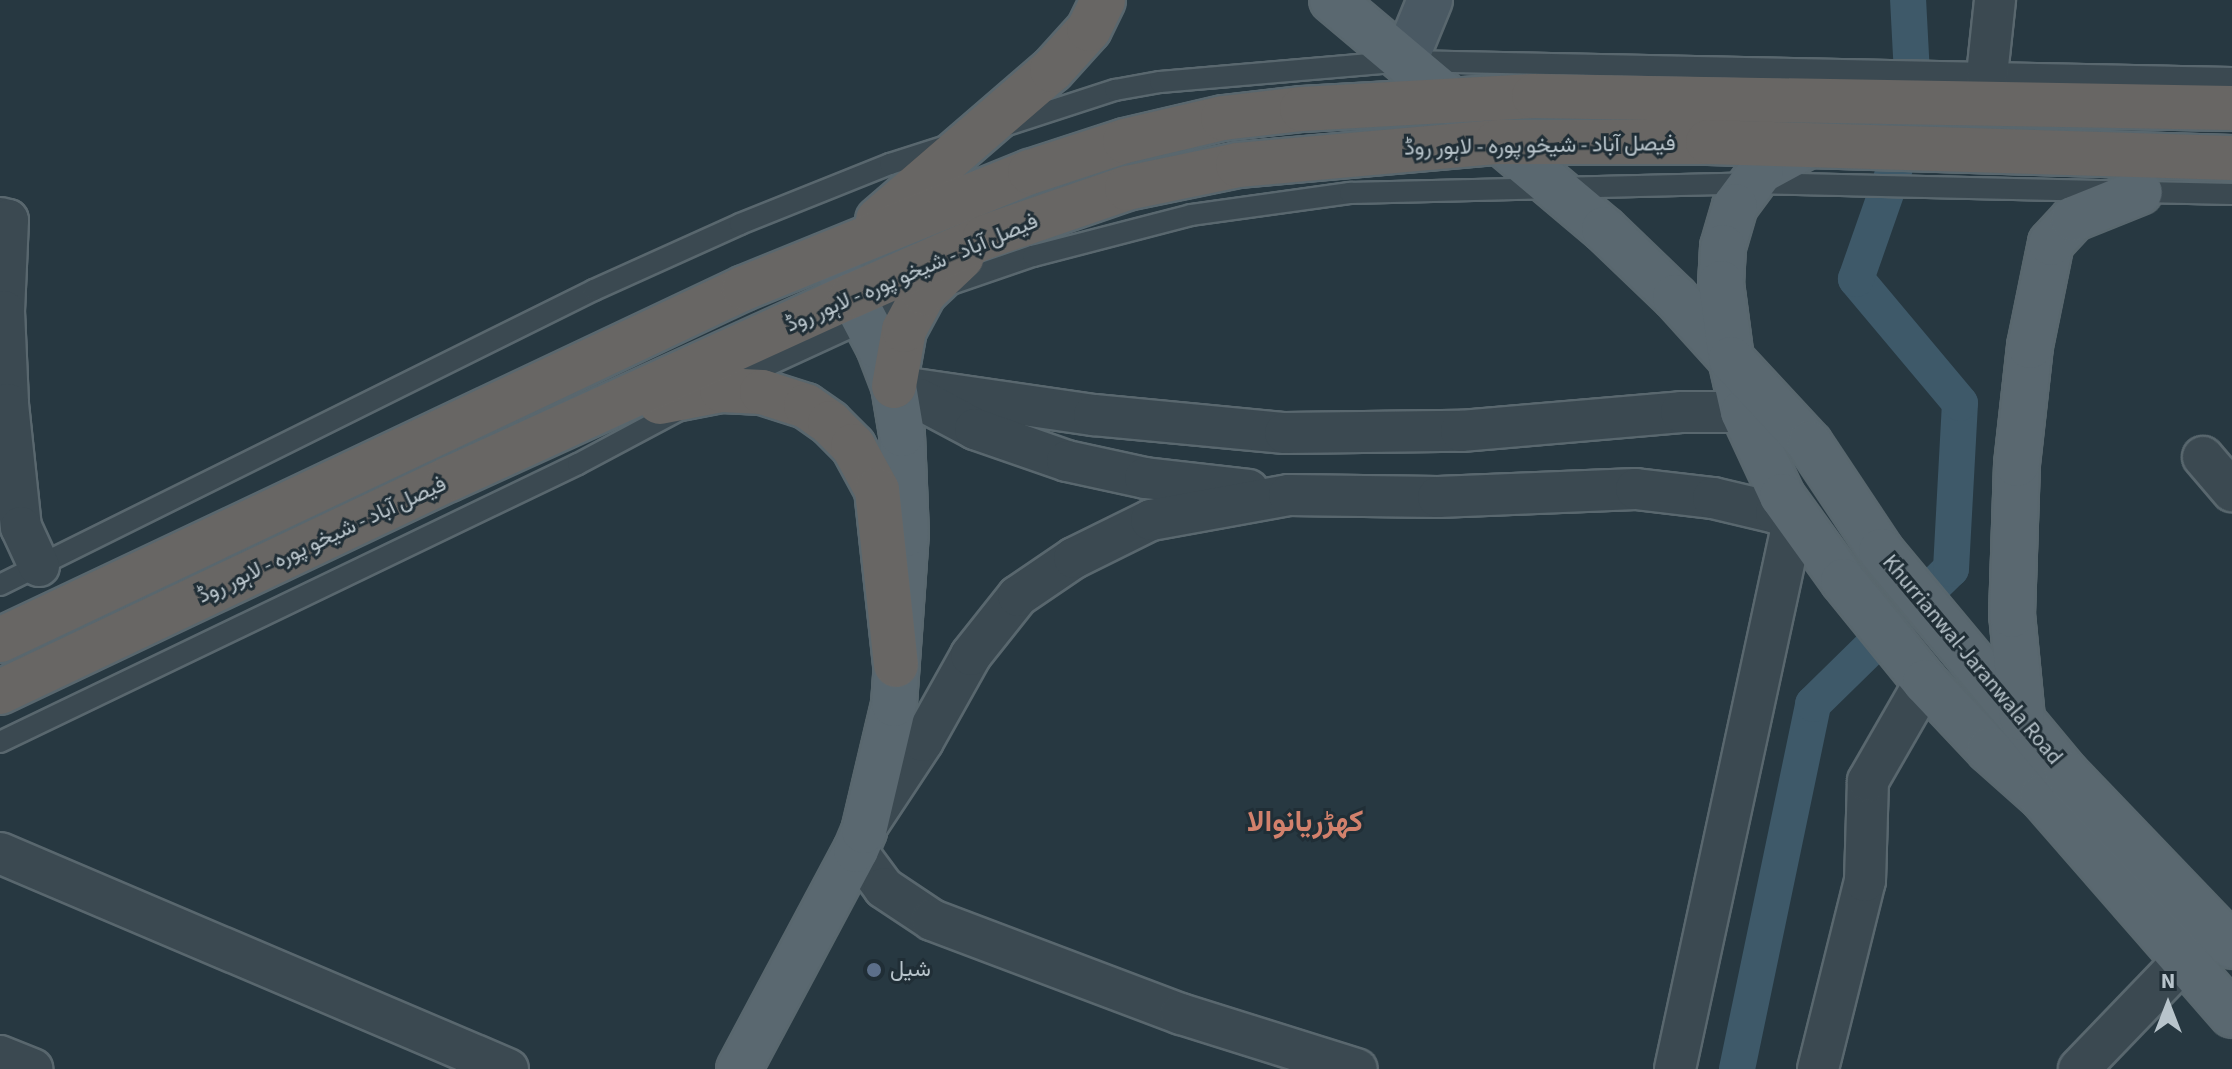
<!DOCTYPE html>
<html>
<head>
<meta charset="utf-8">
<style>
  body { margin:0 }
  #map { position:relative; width:2232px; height:1069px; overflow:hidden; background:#273841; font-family:"Source Sans 3",Vazirmatn,sans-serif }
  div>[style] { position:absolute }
  .canal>* { height:36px; margin:-18px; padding:0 18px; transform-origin:18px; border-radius:18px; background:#3e5969 }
  .roads { filter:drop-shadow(2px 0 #59676e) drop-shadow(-2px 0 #59676e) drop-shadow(0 2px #59676e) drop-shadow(0 -2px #59676e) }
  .service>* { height:20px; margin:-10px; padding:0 10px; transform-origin:10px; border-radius:10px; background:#3b4951 }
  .minor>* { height:40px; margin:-20px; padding:0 20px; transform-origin:20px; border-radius:20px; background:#3b4951 }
  .secondary>* { height:44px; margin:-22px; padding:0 22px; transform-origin:22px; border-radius:22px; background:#4a5963 }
  .primary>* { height:44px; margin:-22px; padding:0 22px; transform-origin:22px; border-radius:22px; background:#5a6870 }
  .trunk>* { height:44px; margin:-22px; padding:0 22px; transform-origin:22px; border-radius:22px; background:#686664 }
  .dots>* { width:22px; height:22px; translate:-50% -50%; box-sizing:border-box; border:4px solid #202e36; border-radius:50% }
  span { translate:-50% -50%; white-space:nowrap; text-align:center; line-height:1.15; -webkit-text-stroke:6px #202e36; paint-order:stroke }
  .street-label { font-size:22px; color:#b8c4cb }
  .poi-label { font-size:22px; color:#b8c4cb }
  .left { translate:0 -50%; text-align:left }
  .district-label { font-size:30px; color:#d2816c; font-weight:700 }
  .north { position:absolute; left:2128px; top:965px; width:80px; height:80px; -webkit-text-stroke:6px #202e36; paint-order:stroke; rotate:0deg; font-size:22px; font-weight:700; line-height:32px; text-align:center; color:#b8c4cb }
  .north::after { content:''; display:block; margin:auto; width:28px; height:36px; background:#b8c4cb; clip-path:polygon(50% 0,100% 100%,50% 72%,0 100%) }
</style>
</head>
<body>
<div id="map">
  <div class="canal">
    <i style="left:1737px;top:1069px;width:373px;rotate:-78.2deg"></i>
    <i style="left:1813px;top:704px;width:193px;rotate:-44.4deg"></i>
    <i style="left:1951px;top:569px;width:166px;rotate:-86.9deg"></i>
    <i style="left:1960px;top:403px;width:162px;rotate:-130deg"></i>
    <i style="left:1856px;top:279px;width:176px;rotate:-70.7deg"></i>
    <i style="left:1914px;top:113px;width:113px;rotate:-93deg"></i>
  </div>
  <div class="roads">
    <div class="service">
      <i style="left:1007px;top:125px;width:114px;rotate:-18deg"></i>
      <i style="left:1115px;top:90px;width:46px;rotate:-10.1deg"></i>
      <i style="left:1160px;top:82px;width:246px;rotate:-4.9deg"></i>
      <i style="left:1405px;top:61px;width:827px;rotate:1.18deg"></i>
      <i style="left:951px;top:284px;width:87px;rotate:-18.9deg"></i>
      <i style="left:1033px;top:256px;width:163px;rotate:-14.5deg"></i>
      <i style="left:1191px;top:215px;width:161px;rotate:-7.9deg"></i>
      <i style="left:1350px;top:193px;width:402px;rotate:-1.4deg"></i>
      <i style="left:1752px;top:183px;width:480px;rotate:1.3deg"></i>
      <i style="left:736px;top:380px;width:196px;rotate:-24.7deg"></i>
      <i style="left:0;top:585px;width:663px;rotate:-26.41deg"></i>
      <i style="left:594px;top:290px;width:160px;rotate:-24.3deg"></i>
      <i style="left:740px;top:224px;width:162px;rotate:-21.8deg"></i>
      <i style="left:890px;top:164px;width:59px;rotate:-17.8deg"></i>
      <i style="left:0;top:742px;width:641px;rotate:-25.69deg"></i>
      <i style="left:578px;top:464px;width:115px;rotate:-28.1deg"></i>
    </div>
    <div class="minor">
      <i style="left:1987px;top:75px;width:75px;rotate:-83.9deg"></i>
      <i style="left:0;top:218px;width:8px;rotate:14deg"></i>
      <i style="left:8px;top:220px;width:91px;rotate:92.5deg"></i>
      <i style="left:4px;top:311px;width:93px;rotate:87.5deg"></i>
      <i style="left:8px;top:404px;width:124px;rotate:84deg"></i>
      <i style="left:21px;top:527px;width:43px;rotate:65.2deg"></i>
      <i style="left:894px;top:386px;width:202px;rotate:8.3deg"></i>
      <i style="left:1094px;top:415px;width:192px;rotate:5.4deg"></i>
      <i style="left:1285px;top:433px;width:176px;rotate:-0.7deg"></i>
      <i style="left:1461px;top:431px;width:221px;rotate:-4.9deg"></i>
      <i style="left:1681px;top:412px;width:62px"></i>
      <i style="left:919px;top:399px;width:64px;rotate:28.2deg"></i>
      <i style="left:975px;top:429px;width:97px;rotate:19.2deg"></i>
      <i style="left:1067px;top:461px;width:80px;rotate:12.3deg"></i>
      <i style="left:1145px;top:478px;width:104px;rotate:6.6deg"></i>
      <i style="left:2203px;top:457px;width:45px;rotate:49.5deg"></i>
      <i style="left:869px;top:823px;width:98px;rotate:-56.6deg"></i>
      <i style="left:923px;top:741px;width:98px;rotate:-60.8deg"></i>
      <i style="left:971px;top:655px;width:75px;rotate:-51.5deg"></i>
      <i style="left:1018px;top:596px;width:68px;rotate:-34.2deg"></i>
      <i style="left:1074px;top:558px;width:86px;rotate:-26.3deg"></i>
      <i style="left:1151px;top:520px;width:140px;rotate:-10.3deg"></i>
      <i style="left:1289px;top:495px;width:149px;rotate:0.8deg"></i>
      <i style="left:1438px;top:497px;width:198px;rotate:-2.3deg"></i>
      <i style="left:1636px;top:489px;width:78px;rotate:6.7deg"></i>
      <i style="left:1713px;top:498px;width:65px;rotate:13.4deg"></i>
      <i style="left:1776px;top:513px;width:19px;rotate:28deg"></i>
      <i style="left:1793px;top:522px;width:25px;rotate:48deg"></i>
      <i style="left:856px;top:850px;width:47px;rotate:53.6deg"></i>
      <i style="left:884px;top:888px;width:58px;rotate:33.7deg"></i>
      <i style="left:932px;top:920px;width:266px;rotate:20.7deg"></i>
      <i style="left:1181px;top:1014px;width:184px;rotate:17.4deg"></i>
      <i style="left:0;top:853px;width:552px;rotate:23.04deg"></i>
      <i style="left:0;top:1056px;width:35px;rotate:22deg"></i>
      <i style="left:1675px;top:1069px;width:560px;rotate:-77.83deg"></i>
      <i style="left:1818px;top:1069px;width:194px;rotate:-76deg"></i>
      <i style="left:1865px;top:881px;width:100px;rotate:-88.3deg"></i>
      <i style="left:1868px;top:781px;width:114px;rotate:-60.1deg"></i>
      <i style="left:2079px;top:1069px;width:149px;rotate:-46.1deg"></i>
    </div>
    <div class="secondary">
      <i style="left:1405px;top:61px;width:66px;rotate:-67.7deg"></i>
    </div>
    <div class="primary">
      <i style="left:1332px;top:0;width:356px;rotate:40.1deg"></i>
      <i style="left:1604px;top:229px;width:98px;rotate:43.8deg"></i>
      <i style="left:1675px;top:297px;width:84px;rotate:47.9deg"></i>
      <i style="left:1731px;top:359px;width:54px;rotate:77.2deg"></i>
      <i style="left:1743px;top:412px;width:93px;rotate:65.1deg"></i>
      <i style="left:1782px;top:496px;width:105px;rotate:54.3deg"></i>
      <i style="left:1843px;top:581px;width:130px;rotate:50.9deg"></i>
      <i style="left:1925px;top:682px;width:93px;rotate:46.7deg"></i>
      <i style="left:1989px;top:750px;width:71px;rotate:41.6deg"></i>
      <i style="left:2042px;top:797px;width:289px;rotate:48.9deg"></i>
      <i style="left:1809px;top:145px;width:55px;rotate:151.6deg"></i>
      <i style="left:1761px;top:171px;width:44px;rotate:126.6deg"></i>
      <i style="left:1735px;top:206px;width:43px;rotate:106.3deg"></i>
      <i style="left:1723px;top:247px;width:36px;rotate:93deg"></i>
      <i style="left:1721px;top:283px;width:77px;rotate:82.5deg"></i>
      <i style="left:1731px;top:359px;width:116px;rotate:47.1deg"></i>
      <i style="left:1810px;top:444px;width:128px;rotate:56.4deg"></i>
      <i style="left:1881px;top:551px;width:290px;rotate:50.2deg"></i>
      <i style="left:2067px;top:774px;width:238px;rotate:46.2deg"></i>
      <i style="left:2022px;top:718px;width:103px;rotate:-95.5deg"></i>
      <i style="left:2012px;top:615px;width:151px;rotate:-88.1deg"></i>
      <i style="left:2017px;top:464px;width:119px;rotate:-83.7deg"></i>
      <i style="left:2030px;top:346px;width:105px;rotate:-78.5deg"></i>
      <i style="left:2051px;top:243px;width:33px;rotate:-47deg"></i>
      <i style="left:2073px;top:219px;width:72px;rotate:-21.9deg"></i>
      <i style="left:739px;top:1069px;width:248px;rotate:-61.9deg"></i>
      <i style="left:856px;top:850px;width:21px;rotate:-67deg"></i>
      <i style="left:864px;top:831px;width:130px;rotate:-76.7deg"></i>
      <i style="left:894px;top:704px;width:170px;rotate:-86deg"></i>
      <i style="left:906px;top:534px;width:100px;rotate:-92.3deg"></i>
      <i style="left:902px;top:434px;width:49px;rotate:-99.5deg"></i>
      <i style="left:894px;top:386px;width:42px;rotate:-111deg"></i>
      <i style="left:879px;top:347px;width:105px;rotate:-117.8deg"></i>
    </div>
    <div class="trunk">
      <i style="left:878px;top:220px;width:230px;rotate:-40.8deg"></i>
      <i style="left:1052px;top:70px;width:55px;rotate:-47.9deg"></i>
      <i style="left:1089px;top:29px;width:32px;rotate:-64deg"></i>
      <i style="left:894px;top:386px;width:57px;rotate:-79.9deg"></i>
      <i style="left:904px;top:330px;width:42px;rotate:-61.6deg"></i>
      <i style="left:924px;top:293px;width:52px;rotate:-43.5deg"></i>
      <i style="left:660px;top:402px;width:63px;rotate:-11deg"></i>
      <i style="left:722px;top:390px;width:40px;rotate:2.9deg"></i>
      <i style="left:762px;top:392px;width:46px;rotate:17.7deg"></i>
      <i style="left:806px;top:406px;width:29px;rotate:35deg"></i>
      <i style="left:830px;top:423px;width:33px;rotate:45deg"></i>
      <i style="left:853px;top:446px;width:50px;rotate:61.4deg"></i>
      <i style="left:877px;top:490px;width:176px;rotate:83.8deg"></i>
      <i style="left:0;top:640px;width:823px;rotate:-25.32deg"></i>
      <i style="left:744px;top:288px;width:309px;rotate:-22.1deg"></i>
      <i style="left:1030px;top:172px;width:100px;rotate:-18.1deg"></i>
      <i style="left:1125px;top:141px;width:101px;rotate:-13.2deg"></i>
      <i style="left:1223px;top:118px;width:80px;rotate:-6.5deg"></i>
      <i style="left:1302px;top:109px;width:232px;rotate:-3.2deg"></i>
      <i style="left:1534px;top:96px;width:698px;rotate:0.98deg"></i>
      <i style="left:0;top:692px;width:497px;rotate:-25.4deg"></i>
      <i style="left:449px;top:479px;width:442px;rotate:-24.5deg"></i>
      <i style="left:851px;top:296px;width:146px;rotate:-23.8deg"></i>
      <i style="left:985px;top:237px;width:150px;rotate:-19deg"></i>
      <i style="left:1127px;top:188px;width:113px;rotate:-11.7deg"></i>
      <i style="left:1238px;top:165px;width:260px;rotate:-5.1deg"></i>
      <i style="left:1497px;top:142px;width:211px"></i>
      <i style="left:1708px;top:142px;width:524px;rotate:1.75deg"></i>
    </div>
  </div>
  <div class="dots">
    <i style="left:874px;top:970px;background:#5c6f8a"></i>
  </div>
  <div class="street-label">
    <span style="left:1540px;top:146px;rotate:-1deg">فیصل آباد - شیخو پورہ - لاہور روڈ</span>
    <span style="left:912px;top:273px;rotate:-23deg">فیصل آباد - شیخو پورہ - لاہور روڈ</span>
    <span style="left:322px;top:540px;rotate:-25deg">فیصل آباد - شیخو پورہ - لاہور روڈ</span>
    <span style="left:1972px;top:660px;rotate:50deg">Khurrianwal-Jaranwala Road</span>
  </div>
  <div class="poi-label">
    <span class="left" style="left:890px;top:970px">شیل</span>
  </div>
  <div class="district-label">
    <span style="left:1305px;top:822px">کھڑریانوالا</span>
  </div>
  <div class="north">N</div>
</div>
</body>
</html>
